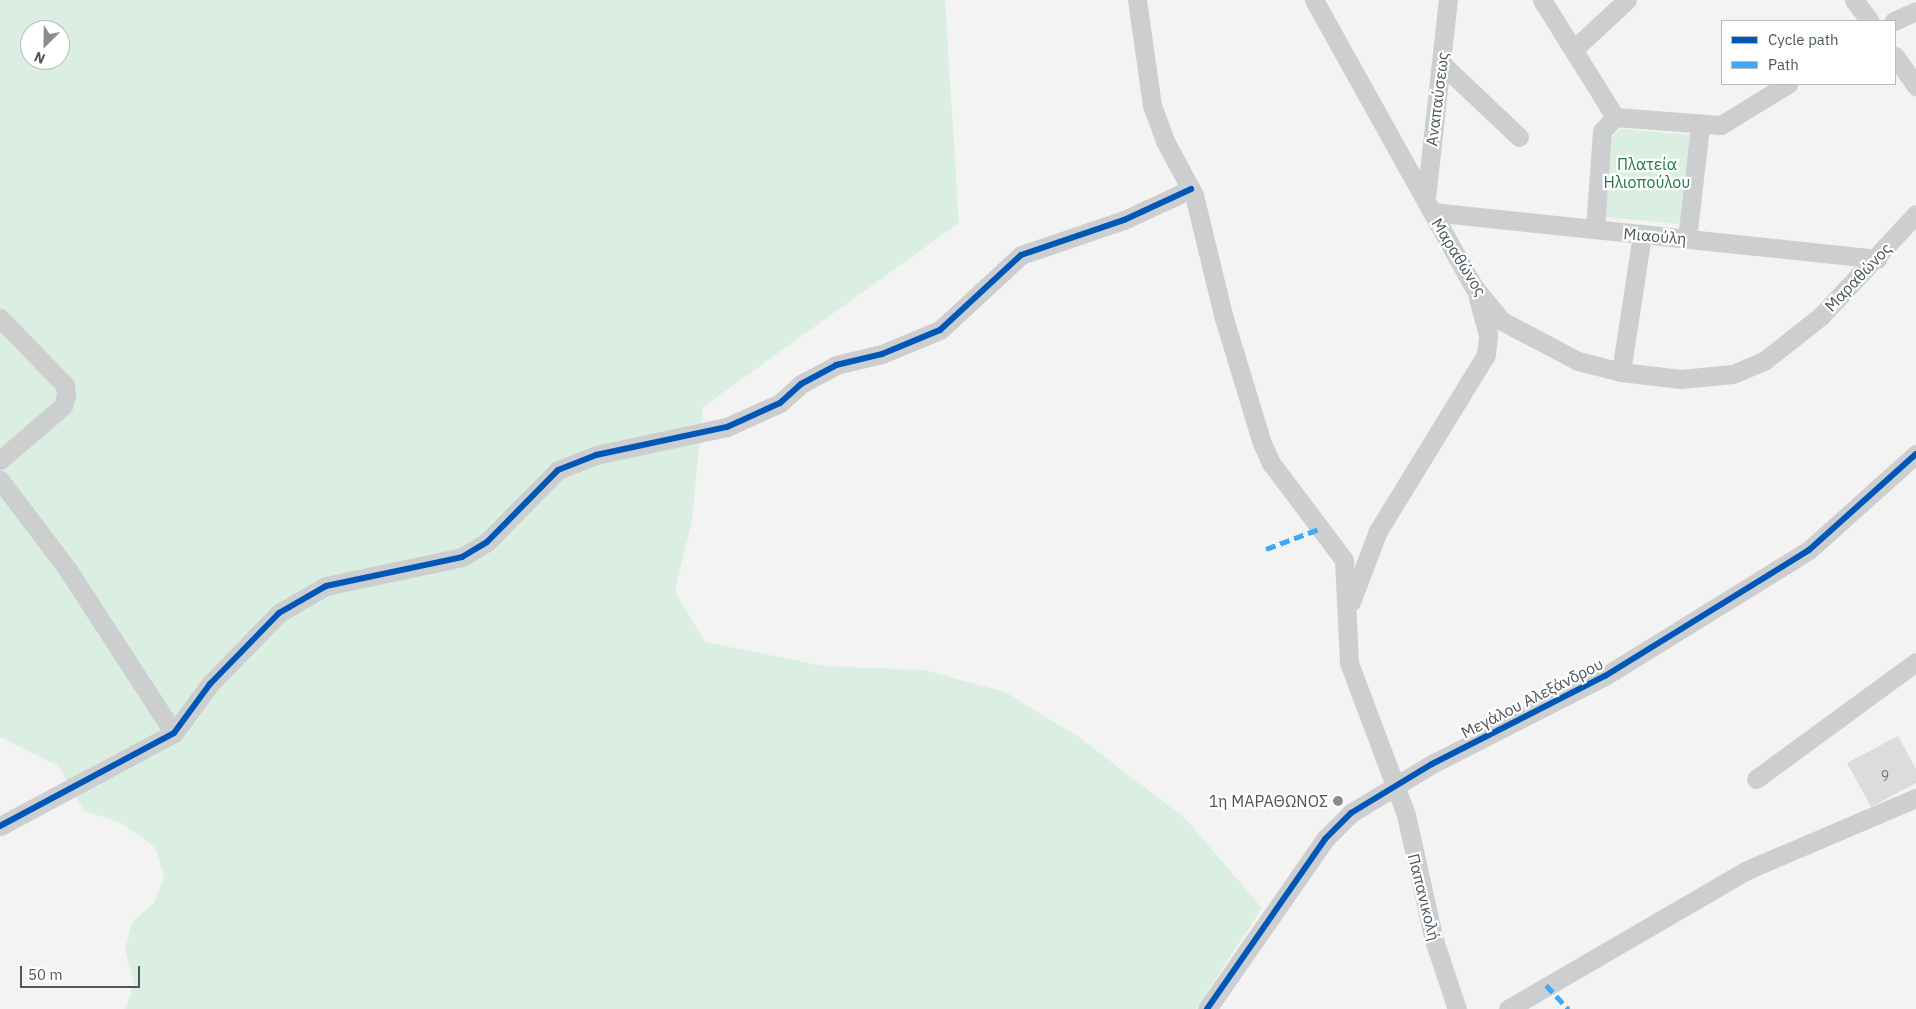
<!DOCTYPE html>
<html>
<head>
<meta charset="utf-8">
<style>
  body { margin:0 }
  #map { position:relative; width:1916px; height:1009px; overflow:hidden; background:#f3f3f3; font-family:"IBM Plex Sans",sans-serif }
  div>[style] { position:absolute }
  .green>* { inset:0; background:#daefe1 }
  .building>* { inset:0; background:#dcdcdd }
  .minor>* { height:19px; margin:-9.5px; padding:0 9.5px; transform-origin:9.5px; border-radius:9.5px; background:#cdced0 }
  .quiet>* { height:5px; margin-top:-2.5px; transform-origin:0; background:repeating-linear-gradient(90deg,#3fa9f5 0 10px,transparent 0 15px) }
  .cycleway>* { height:6px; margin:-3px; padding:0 3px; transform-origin:3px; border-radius:3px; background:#0057b8 }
  .dots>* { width:14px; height:14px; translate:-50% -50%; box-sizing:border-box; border:2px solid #fff; border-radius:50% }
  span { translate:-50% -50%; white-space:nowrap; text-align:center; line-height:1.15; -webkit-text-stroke:4.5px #fff; paint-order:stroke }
  .number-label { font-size:14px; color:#70787e }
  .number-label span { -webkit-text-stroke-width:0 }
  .street-label { font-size:16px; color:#4b565d }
  .park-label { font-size:16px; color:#217a48 }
  .poi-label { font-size:16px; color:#4b565d }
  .right { translate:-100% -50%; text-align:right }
  .legend { position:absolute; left:1721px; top:20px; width:175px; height:65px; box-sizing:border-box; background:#fff; border:1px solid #b7bbbe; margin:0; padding:6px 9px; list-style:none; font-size:15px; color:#4b565d }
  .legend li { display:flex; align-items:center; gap:10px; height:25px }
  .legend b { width:25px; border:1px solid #b7bbbe }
  .north { position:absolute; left:20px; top:20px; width:50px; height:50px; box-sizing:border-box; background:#fff; border:1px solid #b7bbbe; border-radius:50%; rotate:203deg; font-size:14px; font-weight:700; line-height:20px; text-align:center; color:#4b565d }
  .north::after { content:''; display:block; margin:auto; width:18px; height:22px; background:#868d92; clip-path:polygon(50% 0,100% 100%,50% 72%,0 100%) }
  .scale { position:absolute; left:20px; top:966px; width:120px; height:22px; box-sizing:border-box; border:2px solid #4b565d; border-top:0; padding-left:6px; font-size:15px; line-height:18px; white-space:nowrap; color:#4b565d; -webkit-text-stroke:4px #fff; paint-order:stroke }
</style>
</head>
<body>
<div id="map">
  <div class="green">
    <i style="clip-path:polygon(evenodd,0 0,945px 0,959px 223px,703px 407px,692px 521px,675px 591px,705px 642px,823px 666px,924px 670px,1005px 692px,1076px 735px,1185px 818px,1262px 908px,1196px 1009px,125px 1009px,134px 984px,125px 950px,132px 922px,154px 903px,164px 877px,155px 847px,121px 823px,84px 811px,58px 766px,0 737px,0 0,30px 30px,60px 30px,60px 60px,30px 60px,30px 30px)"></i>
    <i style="clip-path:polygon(1620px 129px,1692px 135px,1681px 224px,1604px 217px,1610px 139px)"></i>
  </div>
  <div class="building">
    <i style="clip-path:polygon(1898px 736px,1916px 769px,1916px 783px,1871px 807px,1847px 763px)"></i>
  </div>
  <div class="minor">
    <i style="left:1137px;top:0;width:106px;rotate:81.9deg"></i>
    <i style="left:1152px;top:105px;width:38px;rotate:70deg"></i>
    <i style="left:1165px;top:141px;width:61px;rotate:61.8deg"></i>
    <i style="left:1194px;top:195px;width:123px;rotate:76.4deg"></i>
    <i style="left:1223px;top:315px;width:134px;rotate:73.1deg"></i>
    <i style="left:1262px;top:443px;width:22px;rotate:66deg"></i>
    <i style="left:1271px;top:463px;width:121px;rotate:53deg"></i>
    <i style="left:1344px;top:560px;width:103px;rotate:87.2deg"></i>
    <i style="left:1349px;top:663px;width:162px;rotate:69.4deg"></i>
    <i style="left:1406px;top:815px;width:128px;rotate:77.4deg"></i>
    <i style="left:1434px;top:940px;width:73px;rotate:71.6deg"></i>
    <i style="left:1314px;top:0;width:329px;rotate:60.9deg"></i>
    <i style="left:1474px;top:287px;width:44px;rotate:50.5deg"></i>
    <i style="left:1502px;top:321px;width:86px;rotate:27.8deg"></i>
    <i style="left:1578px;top:361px;width:44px;rotate:14.3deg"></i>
    <i style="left:1621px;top:372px;width:60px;rotate:6.7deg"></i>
    <i style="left:1681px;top:379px;width:52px;rotate:-5.5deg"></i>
    <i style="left:1733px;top:374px;width:34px;rotate:-23deg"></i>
    <i style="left:1764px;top:361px;width:73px;rotate:-38.3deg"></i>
    <i style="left:1821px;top:316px;width:139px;rotate:-47deg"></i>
    <i style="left:1542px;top:0;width:138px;rotate:58deg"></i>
    <i style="left:1854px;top:0;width:26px;rotate:53deg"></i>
    <i style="left:1894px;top:21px;width:24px;rotate:-24deg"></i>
    <i style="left:1574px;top:49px;width:72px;rotate:-42.8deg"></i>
    <i style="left:1895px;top:56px;width:37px;rotate:55deg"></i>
    <i style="left:1442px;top:64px;width:106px;rotate:43.5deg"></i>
    <i style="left:1615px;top:117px;width:106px;rotate:4.3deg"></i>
    <i style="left:1721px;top:125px;width:79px;rotate:-31.5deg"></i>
    <i style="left:1426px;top:198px;width:199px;rotate:-83.7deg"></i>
    <i style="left:1432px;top:212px;width:448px;rotate:6deg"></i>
    <i style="left:1595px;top:229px;width:98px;rotate:-85.9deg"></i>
    <i style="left:1602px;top:131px;width:19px;rotate:-47deg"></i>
    <i style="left:1687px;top:239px;width:114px;rotate:-83.4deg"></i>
    <i style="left:0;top:318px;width:93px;rotate:45.9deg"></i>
    <i style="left:65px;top:385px;width:10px;rotate:84deg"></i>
    <i style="left:66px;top:395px;width:11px;rotate:105deg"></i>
    <i style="left:63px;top:406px;width:83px;rotate:139.4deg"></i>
    <i style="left:1621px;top:372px;width:139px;rotate:-81.3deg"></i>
    <i style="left:0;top:480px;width:113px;rotate:52.9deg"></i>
    <i style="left:68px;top:570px;width:194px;rotate:57deg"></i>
    <i style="left:1351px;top:602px;width:76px;rotate:-69.2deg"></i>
    <i style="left:1378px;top:531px;width:206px;rotate:-58.5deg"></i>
    <i style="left:1486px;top:355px;width:20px;rotate:-84deg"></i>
    <i style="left:1488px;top:335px;width:39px;rotate:-105deg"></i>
    <i style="left:1756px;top:779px;width:198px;rotate:-36.2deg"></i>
    <i style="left:0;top:826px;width:197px;rotate:-28.1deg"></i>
    <i style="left:174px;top:733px;width:61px;rotate:-53.7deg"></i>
    <i style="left:210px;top:684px;width:99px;rotate:-45.8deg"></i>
    <i style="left:279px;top:613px;width:54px;rotate:-29.9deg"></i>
    <i style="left:326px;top:586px;width:139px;rotate:-12deg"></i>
    <i style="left:462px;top:557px;width:29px;rotate:-31deg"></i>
    <i style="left:487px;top:542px;width:101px;rotate:-45.4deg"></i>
    <i style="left:558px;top:470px;width:41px;rotate:-21.5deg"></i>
    <i style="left:596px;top:455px;width:134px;rotate:-12.1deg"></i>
    <i style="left:727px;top:427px;width:58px;rotate:-24.4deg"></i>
    <i style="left:780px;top:403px;width:28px;rotate:-42deg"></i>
    <i style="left:801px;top:384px;width:40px;rotate:-28deg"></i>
    <i style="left:836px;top:365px;width:47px;rotate:-13.4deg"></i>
    <i style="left:882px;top:354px;width:63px;rotate:-22.5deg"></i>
    <i style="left:940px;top:330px;width:110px;rotate:-42.8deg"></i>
    <i style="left:1021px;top:255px;width:109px;rotate:-18.8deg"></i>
    <i style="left:1124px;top:220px;width:74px;rotate:-24.8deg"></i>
    <i style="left:1207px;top:1009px;width:207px;rotate:-55.2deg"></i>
    <i style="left:1325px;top:839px;width:37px;rotate:-45deg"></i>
    <i style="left:1351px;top:813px;width:95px;rotate:-31.2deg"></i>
    <i style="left:1432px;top:764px;width:194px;rotate:-27deg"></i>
    <i style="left:1605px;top:676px;width:240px;rotate:-31.7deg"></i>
    <i style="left:1809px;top:550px;width:144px;rotate:-41.9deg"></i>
    <i style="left:1508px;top:1009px;width:276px;rotate:-30.2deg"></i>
    <i style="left:1747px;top:870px;width:184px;rotate:-23.1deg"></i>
  </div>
  <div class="quiet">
    <i style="left:1266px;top:549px;width:57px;rotate:-20.7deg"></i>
    <i style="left:1546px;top:985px;width:33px;rotate:47deg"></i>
  </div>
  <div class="cycleway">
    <i style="left:0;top:826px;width:197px;rotate:-28.1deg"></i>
    <i style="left:174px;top:733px;width:61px;rotate:-53.7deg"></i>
    <i style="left:210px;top:684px;width:99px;rotate:-45.8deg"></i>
    <i style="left:279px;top:613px;width:54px;rotate:-29.9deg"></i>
    <i style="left:326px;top:586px;width:139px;rotate:-12deg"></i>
    <i style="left:462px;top:557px;width:29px;rotate:-31deg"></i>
    <i style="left:487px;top:542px;width:101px;rotate:-45.4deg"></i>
    <i style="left:558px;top:470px;width:41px;rotate:-21.5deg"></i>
    <i style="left:596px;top:455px;width:134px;rotate:-12.1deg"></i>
    <i style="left:727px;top:427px;width:58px;rotate:-24.4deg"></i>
    <i style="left:780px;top:403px;width:28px;rotate:-42deg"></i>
    <i style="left:801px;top:384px;width:40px;rotate:-28deg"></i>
    <i style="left:836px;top:365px;width:47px;rotate:-13.4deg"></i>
    <i style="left:882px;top:354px;width:63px;rotate:-22.5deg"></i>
    <i style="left:940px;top:330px;width:110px;rotate:-42.8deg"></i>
    <i style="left:1021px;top:255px;width:109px;rotate:-18.8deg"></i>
    <i style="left:1124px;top:220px;width:74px;rotate:-24.8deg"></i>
    <i style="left:1207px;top:1009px;width:207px;rotate:-55.2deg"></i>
    <i style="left:1325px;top:839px;width:37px;rotate:-45deg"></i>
    <i style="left:1351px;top:813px;width:95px;rotate:-31.2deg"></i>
    <i style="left:1432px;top:764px;width:194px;rotate:-27deg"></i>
    <i style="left:1605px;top:676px;width:240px;rotate:-31.7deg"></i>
    <i style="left:1809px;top:550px;width:144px;rotate:-41.9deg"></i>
  </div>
  <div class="dots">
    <i style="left:1338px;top:801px;background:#868d92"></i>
  </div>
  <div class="number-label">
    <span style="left:1885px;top:776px">9</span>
  </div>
  <div class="street-label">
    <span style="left:1437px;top:99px;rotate:-83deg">Αναπαύσεως</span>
    <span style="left:1655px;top:236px;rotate:5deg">Μιαούλη</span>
    <span style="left:1459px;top:257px;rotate:58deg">Μαραθώνος</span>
    <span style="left:1858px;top:277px;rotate:-46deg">Μαραθώνος</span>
    <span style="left:1532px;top:698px;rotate:-27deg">Μεγάλου Αλεξάνδρου</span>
    <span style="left:1424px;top:897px;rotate:76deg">Παπανικολή</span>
  </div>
  <div class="park-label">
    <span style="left:1647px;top:173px">Πλατεία<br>Ηλιοπούλου</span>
  </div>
  <div class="poi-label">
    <span class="right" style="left:1328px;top:801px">1η ΜΑΡΑΘΩΝΟΣ</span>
  </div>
  <ul class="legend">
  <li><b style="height:6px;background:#0057b8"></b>Cycle path</li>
  <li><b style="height:6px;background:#3fa9f5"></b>Path</li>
  </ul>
  <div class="north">N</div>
  <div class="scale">50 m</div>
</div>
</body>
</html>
